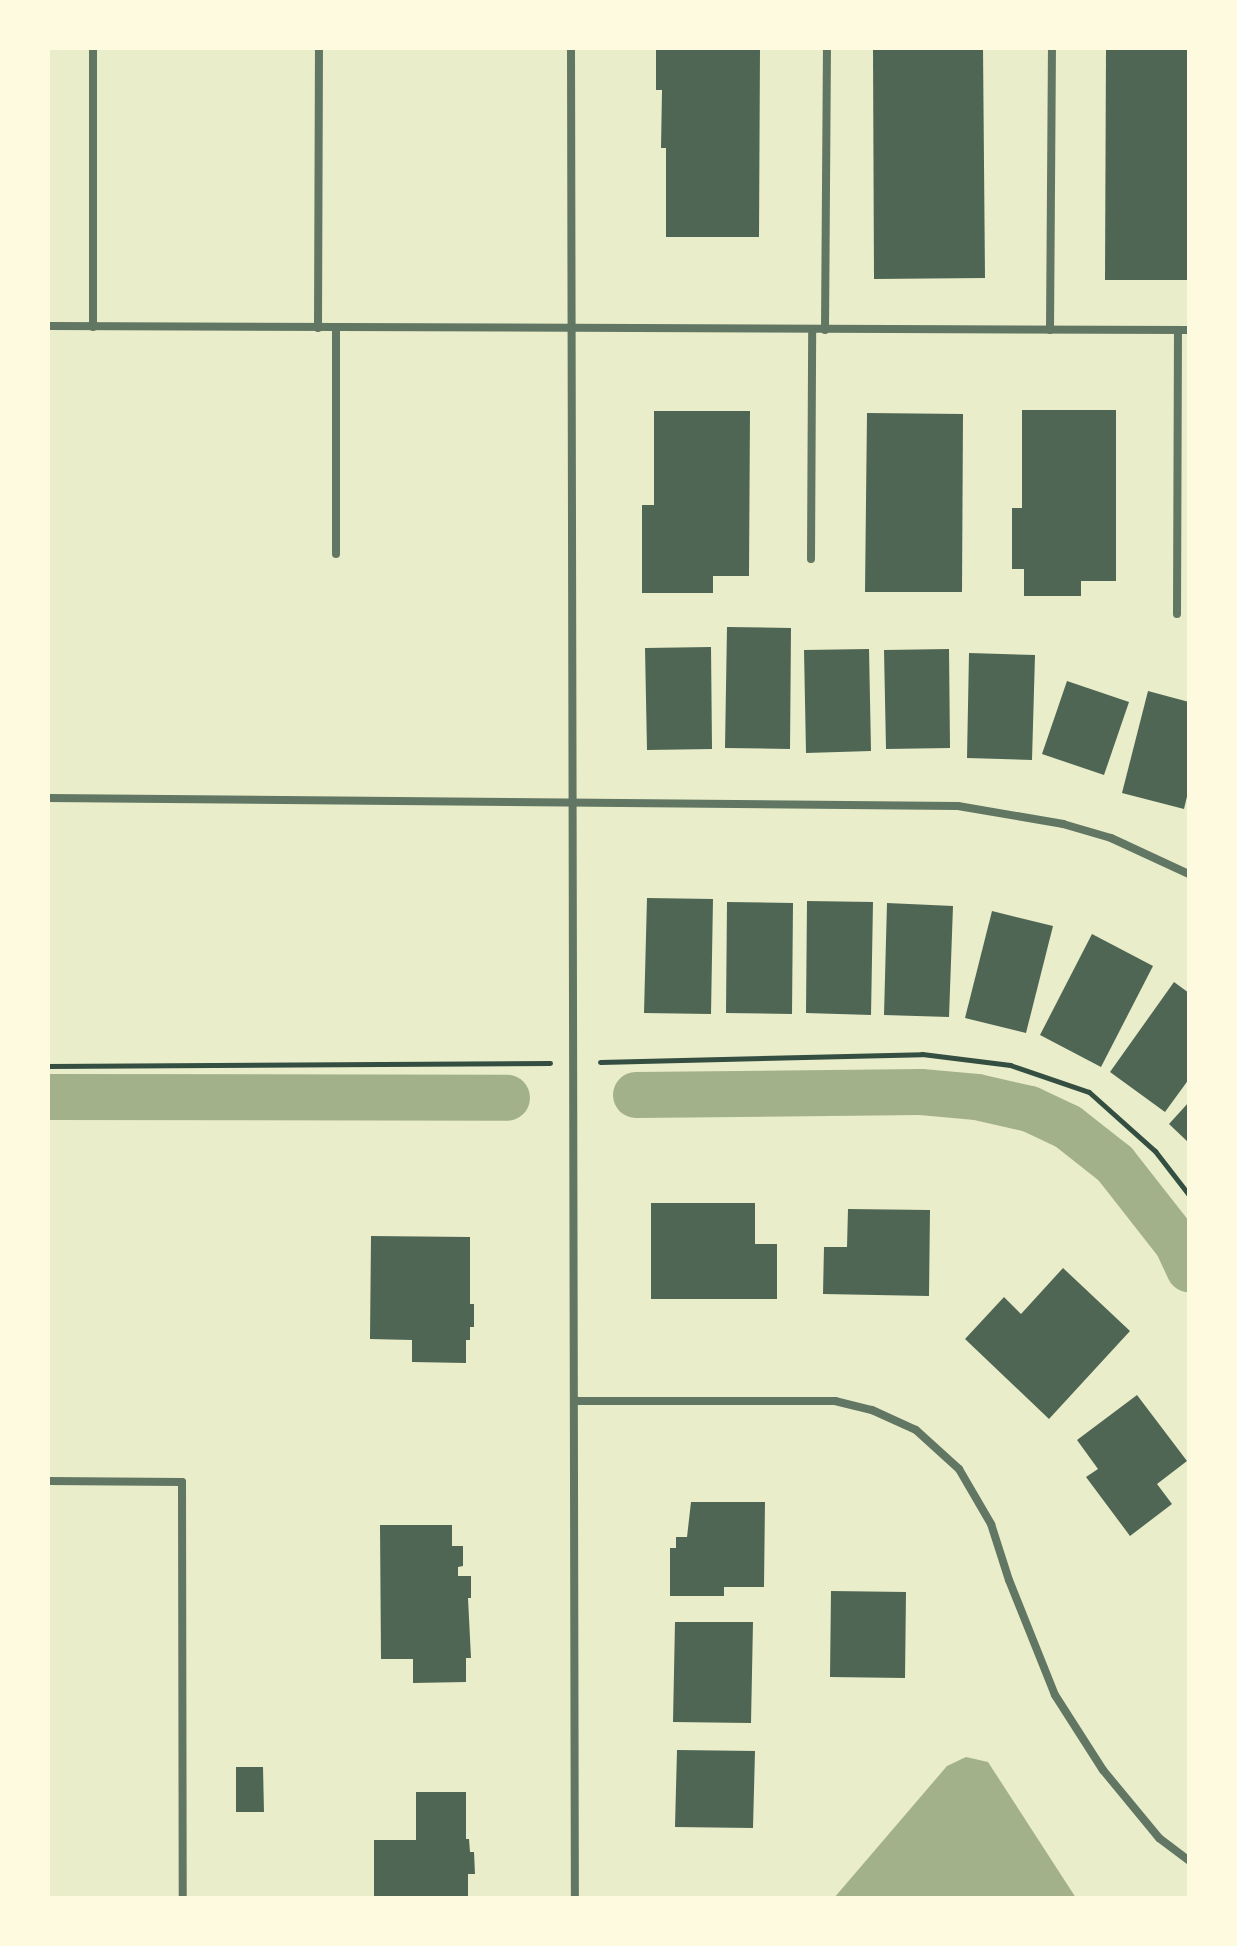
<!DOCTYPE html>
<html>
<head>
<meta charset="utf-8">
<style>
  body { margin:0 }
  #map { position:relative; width:1237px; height:1946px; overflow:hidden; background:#e9edc9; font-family:"Fira Sans",sans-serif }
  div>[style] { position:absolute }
  .water>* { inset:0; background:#a3b18a }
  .canal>* { height:46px; margin:-23px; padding:0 23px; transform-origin:23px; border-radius:23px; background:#a3b18a }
  .building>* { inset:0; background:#4f6655 }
  .path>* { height:5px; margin:-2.5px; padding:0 2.5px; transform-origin:2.5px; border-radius:2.5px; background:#344e41 }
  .minor>* { height:8px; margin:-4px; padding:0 4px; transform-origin:4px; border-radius:4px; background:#617663 }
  span { translate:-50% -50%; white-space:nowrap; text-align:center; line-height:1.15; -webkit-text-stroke:6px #fefae0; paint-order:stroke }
  .frame { position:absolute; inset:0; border:50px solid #fefae0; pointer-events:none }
</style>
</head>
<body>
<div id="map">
  <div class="water">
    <i style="clip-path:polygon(966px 1757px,988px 1762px,1076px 1898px,834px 1898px,947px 1766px)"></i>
  </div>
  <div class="canal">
    <i style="left:636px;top:1095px;width:285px;rotate:-0.6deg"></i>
    <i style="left:921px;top:1092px;width:56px;rotate:5.1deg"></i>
    <i style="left:977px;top:1097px;width:54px;rotate:12.8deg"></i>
    <i style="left:1030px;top:1109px;width:42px;rotate:25.3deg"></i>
    <i style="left:1068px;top:1127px;width:60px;rotate:38.2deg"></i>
    <i style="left:1115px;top:1164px;width:100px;rotate:51.9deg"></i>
    <i style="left:1177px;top:1243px;width:29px;rotate:65deg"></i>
    <i style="left:48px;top:1097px;width:459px;rotate:0.1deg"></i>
  </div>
  <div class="building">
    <i style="clip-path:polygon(656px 48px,760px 48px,759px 237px,666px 237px,666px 148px,661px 148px,662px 90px,656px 90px)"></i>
    <i style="clip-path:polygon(873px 48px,983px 48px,985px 278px,874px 279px)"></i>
    <i style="clip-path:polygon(1106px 48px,1189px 48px,1189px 280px,1105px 280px)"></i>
    <i style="clip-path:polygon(1022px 410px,1116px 410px,1116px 581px,1081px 581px,1081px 596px,1024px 596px,1024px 569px,1012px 569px,1012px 508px,1022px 508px)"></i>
    <i style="clip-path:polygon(654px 411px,750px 411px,749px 576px,713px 576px,713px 593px,642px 593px,642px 505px,654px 505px)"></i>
    <i style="clip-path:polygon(867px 413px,963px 414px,962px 592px,865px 592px)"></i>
    <i style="clip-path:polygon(727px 627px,791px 628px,790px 749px,725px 748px)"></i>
    <i style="clip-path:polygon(711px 647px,712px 749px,647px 750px,645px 648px)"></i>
    <i style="clip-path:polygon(869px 649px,871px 751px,806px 753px,804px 650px)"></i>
    <i style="clip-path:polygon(949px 649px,950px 748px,886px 749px,884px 650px)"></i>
    <i style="clip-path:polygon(969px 653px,1035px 655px,1032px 760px,967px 758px)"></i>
    <i style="clip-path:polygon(1067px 681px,1129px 702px,1104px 775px,1042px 754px)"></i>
    <i style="clip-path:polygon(1148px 691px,1189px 702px,1189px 788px,1184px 809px,1122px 793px)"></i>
    <i style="clip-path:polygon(647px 898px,713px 899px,711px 1014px,644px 1013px)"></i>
    <i style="clip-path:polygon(807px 901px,873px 902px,871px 1015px,806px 1013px)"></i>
    <i style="clip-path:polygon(727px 902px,793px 903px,792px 1014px,726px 1013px)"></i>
    <i style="clip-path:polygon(887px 903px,953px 906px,949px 1017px,884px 1015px)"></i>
    <i style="clip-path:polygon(992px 911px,1053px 926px,1026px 1033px,965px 1018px)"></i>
    <i style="clip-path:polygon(1092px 934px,1153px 966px,1101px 1067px,1040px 1035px)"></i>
    <i style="clip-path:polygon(1174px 982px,1189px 993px,1189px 1079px,1165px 1112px,1110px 1072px)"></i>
    <i style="clip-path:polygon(1189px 1102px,1189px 1143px,1169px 1124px)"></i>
    <i style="clip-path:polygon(651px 1203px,755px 1203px,755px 1244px,777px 1244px,777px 1299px,651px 1299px)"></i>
    <i style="clip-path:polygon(848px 1209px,930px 1210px,929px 1296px,823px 1294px,824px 1247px,847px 1247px)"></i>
    <i style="clip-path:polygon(371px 1236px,470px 1237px,470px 1304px,474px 1304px,474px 1327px,470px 1327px,470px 1340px,466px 1340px,466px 1363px,412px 1362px,412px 1340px,370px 1339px)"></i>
    <i style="clip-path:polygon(1063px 1268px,1130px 1331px,1049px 1419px,965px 1339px,1004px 1297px,1021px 1314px)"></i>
    <i style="clip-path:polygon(1137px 1395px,1187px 1461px,1157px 1484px,1172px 1504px,1130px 1536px,1086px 1477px,1098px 1469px,1077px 1440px)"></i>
    <i style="clip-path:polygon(691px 1502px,765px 1502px,764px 1587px,724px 1587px,724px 1596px,670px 1596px,670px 1548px,676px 1548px,676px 1537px,687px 1537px)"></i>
    <i style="clip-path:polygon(380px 1525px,452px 1525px,452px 1546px,463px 1546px,463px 1566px,458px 1567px,458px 1576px,471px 1576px,471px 1598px,468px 1598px,471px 1658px,466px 1658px,466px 1682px,413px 1683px,413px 1659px,381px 1659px)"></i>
    <i style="clip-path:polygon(831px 1591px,906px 1592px,905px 1678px,830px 1677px)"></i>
    <i style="clip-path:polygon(675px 1622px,753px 1622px,751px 1723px,673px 1722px)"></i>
    <i style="clip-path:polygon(677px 1750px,755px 1751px,753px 1828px,675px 1827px)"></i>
    <i style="clip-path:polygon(236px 1767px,263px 1767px,264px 1812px,236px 1812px)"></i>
    <i style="clip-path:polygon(416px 1792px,466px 1792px,466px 1839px,469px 1839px,470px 1852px,474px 1852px,475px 1874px,468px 1874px,468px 1898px,374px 1898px,374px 1840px,416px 1840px)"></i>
  </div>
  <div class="path">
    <i style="left:600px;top:1062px;width:322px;rotate:-1.4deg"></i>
    <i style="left:922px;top:1054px;width:89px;rotate:7.1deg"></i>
    <i style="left:1010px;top:1065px;width:83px;rotate:18.9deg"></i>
    <i style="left:1089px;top:1092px;width:89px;rotate:41.8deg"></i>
    <i style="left:1155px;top:1151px;width:56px;rotate:52.3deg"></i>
    <i style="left:48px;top:1066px;width:502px;rotate:-0.34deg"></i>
  </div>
  <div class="minor">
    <i style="left:571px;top:48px;width:1850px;rotate:89.88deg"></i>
    <i style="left:48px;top:326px;width:1141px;rotate:0.2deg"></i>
    <i style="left:93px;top:327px;width:279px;rotate:-90deg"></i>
    <i style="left:318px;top:328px;width:280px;rotate:-89.8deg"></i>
    <i style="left:336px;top:328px;width:226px;rotate:90deg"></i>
    <i style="left:825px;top:330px;width:282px;rotate:-89.6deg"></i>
    <i style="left:1050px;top:330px;width:282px;rotate:-89.6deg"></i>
    <i style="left:811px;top:559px;width:229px;rotate:-89.7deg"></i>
    <i style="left:1177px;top:614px;width:284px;rotate:-89.8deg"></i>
    <i style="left:48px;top:798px;width:910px;rotate:0.5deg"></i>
    <i style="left:958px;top:806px;width:107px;rotate:9.7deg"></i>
    <i style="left:1063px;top:824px;width:50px;rotate:16.3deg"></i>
    <i style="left:1111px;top:838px;width:86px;rotate:24.8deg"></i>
    <i style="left:577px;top:1401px;width:258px"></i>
    <i style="left:835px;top:1401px;width:38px;rotate:14deg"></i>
    <i style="left:872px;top:1410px;width:48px;rotate:24.4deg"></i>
    <i style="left:916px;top:1430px;width:58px;rotate:42.2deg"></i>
    <i style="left:959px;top:1469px;width:64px;rotate:59.8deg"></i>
    <i style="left:991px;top:1524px;width:59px;rotate:72.2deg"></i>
    <i style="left:1009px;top:1580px;width:124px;rotate:68.2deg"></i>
    <i style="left:1055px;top:1695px;width:89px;rotate:57.4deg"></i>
    <i style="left:1103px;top:1770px;width:88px;rotate:50.5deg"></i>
    <i style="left:1159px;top:1838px;width:38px;rotate:37deg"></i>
    <i style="left:48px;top:1481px;width:134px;rotate:0.4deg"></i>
    <i style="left:182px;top:1482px;width:416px;rotate:89.9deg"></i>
  </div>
  <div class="frame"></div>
</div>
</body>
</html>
